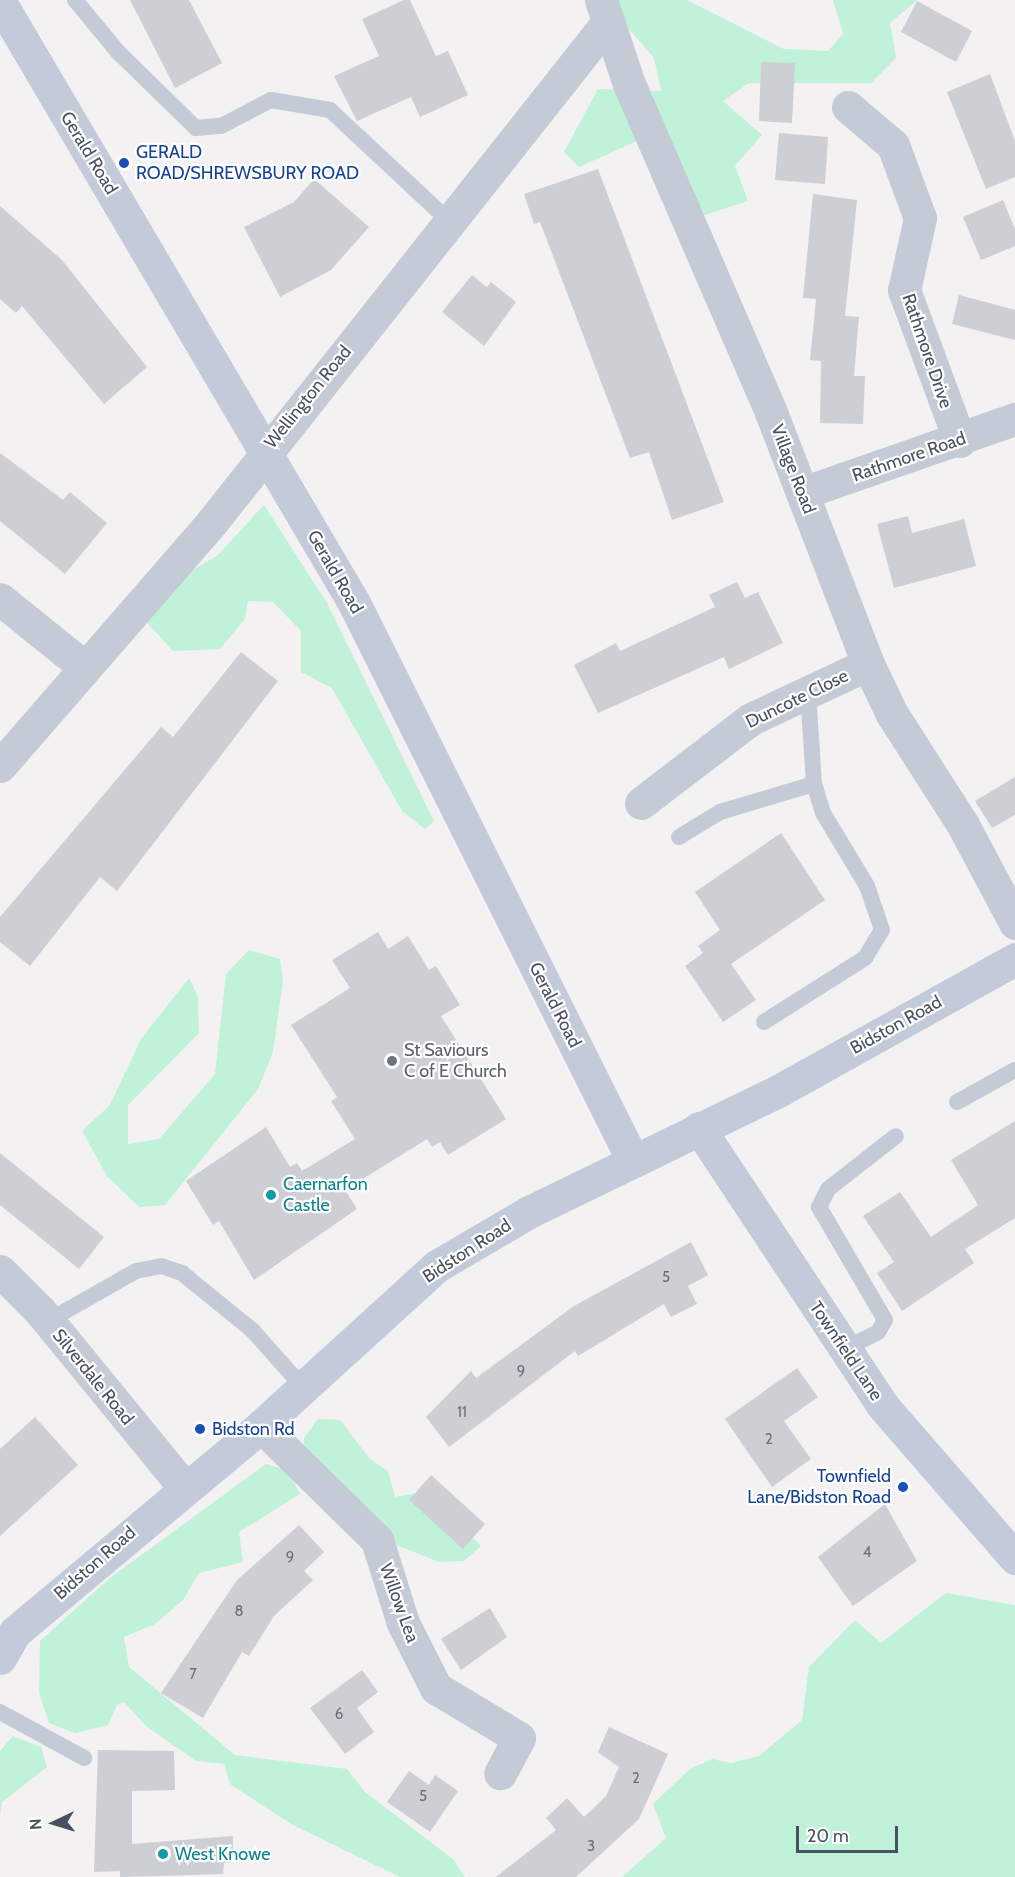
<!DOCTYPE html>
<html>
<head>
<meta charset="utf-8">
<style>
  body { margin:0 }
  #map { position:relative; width:1015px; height:1877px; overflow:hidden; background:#f3f1f1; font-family:Cabin,sans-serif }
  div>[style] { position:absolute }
  .green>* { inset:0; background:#bff2d8 }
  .building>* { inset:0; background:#cdcfd5 }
  .lane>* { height:16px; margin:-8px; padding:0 8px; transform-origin:8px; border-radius:8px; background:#c4cbd6 }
  .street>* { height:33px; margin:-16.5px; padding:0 16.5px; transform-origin:16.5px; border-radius:16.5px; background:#c4cbd6 }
  .secondary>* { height:33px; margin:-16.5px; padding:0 16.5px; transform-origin:16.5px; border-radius:16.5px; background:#c3cbda }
  .dots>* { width:16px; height:16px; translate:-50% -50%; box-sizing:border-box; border:3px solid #fff; border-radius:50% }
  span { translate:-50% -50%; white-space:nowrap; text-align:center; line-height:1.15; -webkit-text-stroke:4.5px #fff; paint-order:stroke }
  .number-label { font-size:15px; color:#69707c }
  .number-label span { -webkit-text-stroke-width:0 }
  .street-label { font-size:18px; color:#48515f }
  .transit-label { font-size:18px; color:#164399 }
  .left { translate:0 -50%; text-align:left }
  .right { translate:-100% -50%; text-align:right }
  .worship-label { font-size:18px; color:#5b616d }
  .culture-label { font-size:18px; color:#0d838f }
  .north { position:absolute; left:24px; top:1793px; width:60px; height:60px; -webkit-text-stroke:4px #fff; paint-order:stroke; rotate:266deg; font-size:16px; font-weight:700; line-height:24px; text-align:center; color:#48515f }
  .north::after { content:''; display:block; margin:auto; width:21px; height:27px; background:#48515f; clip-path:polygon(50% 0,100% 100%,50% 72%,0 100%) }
  .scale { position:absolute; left:796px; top:1826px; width:102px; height:27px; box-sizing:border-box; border:3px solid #48515f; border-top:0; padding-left:8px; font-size:18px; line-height:21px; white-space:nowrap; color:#48515f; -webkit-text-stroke:4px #fff; paint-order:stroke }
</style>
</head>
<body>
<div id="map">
  <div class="green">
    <i style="clip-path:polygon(618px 0,687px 0,784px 49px,828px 51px,843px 34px,833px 0,917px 0,890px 23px,896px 58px,871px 83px,749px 83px,723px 101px,762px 135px,735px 166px,748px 201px,702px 216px,641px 139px,579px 167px,564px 152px,598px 89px,661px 91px,654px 58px,624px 23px)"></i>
    <i style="clip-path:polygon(264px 505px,327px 603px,434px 821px,425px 829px,402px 811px,332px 688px,301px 672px,301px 631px,273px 602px,248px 601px,245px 619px,220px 649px,173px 651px,143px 618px,172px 581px,217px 556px)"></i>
    <i style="clip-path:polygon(249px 950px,280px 959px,283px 981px,273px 1052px,258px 1089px,165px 1205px,139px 1207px,107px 1176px,82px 1131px,110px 1105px,141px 1039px,189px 978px,198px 997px,199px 1033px,128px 1105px,128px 1144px,159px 1139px,215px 1074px,226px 974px)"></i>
    <i style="clip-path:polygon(318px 1419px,340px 1420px,370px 1459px,388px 1471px,395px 1497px,426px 1491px,481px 1546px,464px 1561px,439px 1562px,394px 1544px,307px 1480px,304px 1438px)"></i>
    <i style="clip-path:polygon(266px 1464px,287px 1470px,300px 1494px,239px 1532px,243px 1562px,199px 1573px,183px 1600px,155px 1624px,124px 1637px,129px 1667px,235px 1755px,347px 1769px,365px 1792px,454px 1860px,465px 1877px,400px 1877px,291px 1824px,230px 1784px,224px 1764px,196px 1761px,146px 1726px,124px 1702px,117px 1705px,108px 1725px,75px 1733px,49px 1723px,39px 1693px,40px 1641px,110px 1578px)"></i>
    <i style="clip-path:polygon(946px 1593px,1015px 1605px,1015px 1877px,622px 1877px,666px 1838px,653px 1804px,690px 1769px,712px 1759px,731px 1763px,759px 1756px,802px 1720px,809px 1667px,855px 1620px,881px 1643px)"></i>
    <i style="clip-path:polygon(13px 1736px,41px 1747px,47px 1767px,2px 1802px,0 1816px,0 1751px)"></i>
  </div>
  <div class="building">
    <i style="clip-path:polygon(130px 0,189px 0,222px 63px,175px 88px)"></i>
    <i style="clip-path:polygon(404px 0,410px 0,436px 56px,448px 51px,468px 95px,420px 117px,411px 97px,357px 121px,334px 76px,379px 56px,362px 19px)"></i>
    <i style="clip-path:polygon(917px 1px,972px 31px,956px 62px,901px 32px)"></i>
    <i style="clip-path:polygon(761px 62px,795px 63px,792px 123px,759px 121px)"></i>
    <i style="clip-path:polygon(990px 74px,1015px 141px,1015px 177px,986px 189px,947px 92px)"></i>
    <i style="clip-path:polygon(779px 133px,828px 137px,825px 184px,775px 180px)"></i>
    <i style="clip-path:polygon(598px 169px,724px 502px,672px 520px,649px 452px,630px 458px,540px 222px,534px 224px,524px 194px)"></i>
    <i style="clip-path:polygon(314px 179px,369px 227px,331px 270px,280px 297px,244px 227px,294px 202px)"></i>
    <i style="clip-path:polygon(813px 194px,857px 200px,845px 316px,859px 317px,854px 376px,865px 376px,863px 424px,820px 423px,821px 361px,810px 360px,816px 299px,803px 298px)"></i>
    <i style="clip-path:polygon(1003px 200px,1015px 229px,1015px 246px,981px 260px,963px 217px)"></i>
    <i style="clip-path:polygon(0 206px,62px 260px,147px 367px,104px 404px,22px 306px,16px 313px,0 299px)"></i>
    <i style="clip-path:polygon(472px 275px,487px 287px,491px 282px,516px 302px,484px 346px,442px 312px)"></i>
    <i style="clip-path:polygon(959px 295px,1015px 310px,1015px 340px,952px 324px)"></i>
    <i style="clip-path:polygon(0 453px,63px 500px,70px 492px,107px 523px,65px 574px,0 521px)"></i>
    <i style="clip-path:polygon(908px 516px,912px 533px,964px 519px,976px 566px,894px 588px,877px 524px)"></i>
    <i style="clip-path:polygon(737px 582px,745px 598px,758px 592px,783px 643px,729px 669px,724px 657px,598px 713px,574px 665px,616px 643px,620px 651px,715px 607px,709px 595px)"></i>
    <i style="clip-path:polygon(241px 652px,278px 681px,117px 891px,100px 877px,30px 966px,0 942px,0 917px,161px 727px,173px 737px)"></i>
    <i style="clip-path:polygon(1015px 777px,1015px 815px,992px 828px,975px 801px)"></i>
    <i style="clip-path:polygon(781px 833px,825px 900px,731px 964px,756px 1000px,723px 1022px,685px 966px,703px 953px,698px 946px,720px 930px,695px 892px)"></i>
    <i style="clip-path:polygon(378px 932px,388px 949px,408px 936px,429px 970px,436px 966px,460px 1005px,441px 1016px,506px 1119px,448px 1155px,440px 1142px,432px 1147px,427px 1139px,345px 1190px,357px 1209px,254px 1280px,219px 1221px,213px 1225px,186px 1181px,266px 1127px,290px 1167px,297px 1163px,302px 1171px,355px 1139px,331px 1101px,337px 1097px,291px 1025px,350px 988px,332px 960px)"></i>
    <i style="clip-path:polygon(1015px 1121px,1015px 1218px,965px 1249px,974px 1263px,902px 1311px,877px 1273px,894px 1262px,863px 1216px,900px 1192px,931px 1237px,978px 1205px,951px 1160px)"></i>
    <i style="clip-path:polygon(0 1153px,104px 1237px,79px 1269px,0 1205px)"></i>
    <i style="clip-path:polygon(691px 1242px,708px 1275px,688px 1286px,697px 1304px,671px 1317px,664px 1304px,578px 1356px,575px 1351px,449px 1447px,426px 1417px,471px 1371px,476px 1378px,574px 1306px)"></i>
    <i style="clip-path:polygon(797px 1368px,818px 1397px,784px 1421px,811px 1459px,772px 1487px,725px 1419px)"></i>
    <i style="clip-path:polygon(35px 1417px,78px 1465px,0 1536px,0 1449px)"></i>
    <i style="clip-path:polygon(431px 1475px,485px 1524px,463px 1549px,409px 1500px)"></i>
    <i style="clip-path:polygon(885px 1504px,917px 1561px,853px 1606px,818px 1557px)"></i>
    <i style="clip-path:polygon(299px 1525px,324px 1552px,304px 1571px,313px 1580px,274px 1616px,249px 1656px,242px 1652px,203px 1718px,161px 1693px,237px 1580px)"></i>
    <i style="clip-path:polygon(490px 1608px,507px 1637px,461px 1670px,441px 1639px)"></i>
    <i style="clip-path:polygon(362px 1670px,378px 1692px,357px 1708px,374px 1732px,345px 1754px,310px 1708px)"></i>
    <i style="clip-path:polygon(609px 1727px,668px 1754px,639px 1819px,576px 1877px,496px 1877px,556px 1830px,546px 1818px,567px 1798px,584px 1817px,606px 1796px,619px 1767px,598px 1752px)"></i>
    <i style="clip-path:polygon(98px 1750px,174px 1751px,175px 1790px,132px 1791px,132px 1844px,233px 1836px,233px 1863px,224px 1863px,223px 1874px,120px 1877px,120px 1871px,94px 1872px)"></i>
    <i style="clip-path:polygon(409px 1771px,429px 1785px,435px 1775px,458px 1791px,430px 1832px,387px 1802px)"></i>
  </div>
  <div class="lane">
    <i style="left:75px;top:0;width:67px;rotate:50.4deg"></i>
    <i style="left:118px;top:52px;width:109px;rotate:44.3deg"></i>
    <i style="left:196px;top:128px;width:25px;rotate:-5deg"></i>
    <i style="left:221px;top:126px;width:56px;rotate:-27.5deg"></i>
    <i style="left:271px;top:100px;width:60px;rotate:9.6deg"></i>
    <i style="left:330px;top:110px;width:163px;rotate:43deg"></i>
    <i style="left:679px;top:837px;width:48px;rotate:-31.4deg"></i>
    <i style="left:720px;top:812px;width:98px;rotate:-16.6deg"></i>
    <i style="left:764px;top:1022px;width:120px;rotate:-32.4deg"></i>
    <i style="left:865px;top:958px;width:33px;rotate:-59deg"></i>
    <i style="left:882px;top:930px;width:46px;rotate:-108.8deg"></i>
    <i style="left:867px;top:886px;width:85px;rotate:-121.1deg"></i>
    <i style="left:823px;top:813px;width:30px;rotate:-107deg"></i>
    <i style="left:814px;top:784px;width:92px;rotate:-93.7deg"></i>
    <i style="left:957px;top:1102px;width:66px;rotate:-28.9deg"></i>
    <i style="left:48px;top:1321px;width:101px;rotate:-29.6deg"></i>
    <i style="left:136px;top:1271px;width:25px;rotate:-11deg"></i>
    <i style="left:161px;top:1266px;width:22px;rotate:18deg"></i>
    <i style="left:182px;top:1273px;width:92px;rotate:39.2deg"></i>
    <i style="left:253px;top:1331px;width:74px;rotate:48.3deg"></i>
    <i style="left:845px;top:1349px;width:37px;rotate:-27deg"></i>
    <i style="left:878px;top:1332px;width:14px;rotate:-60deg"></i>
    <i style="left:885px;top:1320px;width:131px;rotate:-120.3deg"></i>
    <i style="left:819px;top:1207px;width:20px;rotate:-63deg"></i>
    <i style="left:828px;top:1189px;width:86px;rotate:-37.9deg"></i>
    <i style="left:0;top:1712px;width:96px;rotate:28.7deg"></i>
  </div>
  <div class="street">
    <i style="left:601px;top:0;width:89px;rotate:71.6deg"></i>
    <i style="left:629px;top:84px;width:361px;rotate:66.6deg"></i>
    <i style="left:772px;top:415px;width:267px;rotate:68.9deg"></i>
    <i style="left:868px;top:664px;width:55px;rotate:64.4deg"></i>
    <i style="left:892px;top:714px;width:132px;rotate:57.4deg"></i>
    <i style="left:963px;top:825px;width:111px;rotate:62deg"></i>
    <i style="left:848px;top:107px;width:59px;rotate:40.2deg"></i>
    <i style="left:893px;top:145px;width:78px;rotate:69.7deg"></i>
    <i style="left:920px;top:218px;width:74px;rotate:102.5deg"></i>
    <i style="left:904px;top:290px;width:161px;rotate:69.7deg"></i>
    <i style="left:802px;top:493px;width:225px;rotate:-19.2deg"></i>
    <i style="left:0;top:599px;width:107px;rotate:38.9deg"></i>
    <i style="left:0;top:766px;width:323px;rotate:-49deg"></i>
    <i style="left:212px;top:522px;width:638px;rotate:-51.62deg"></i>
    <i style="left:641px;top:803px;width:138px;rotate:-37.4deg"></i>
    <i style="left:751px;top:719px;width:129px;rotate:-25.2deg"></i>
    <i style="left:0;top:1271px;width:57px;rotate:45deg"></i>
    <i style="left:40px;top:1311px;width:226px;rotate:50.7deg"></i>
    <i style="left:261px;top:1426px;width:163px;rotate:44.5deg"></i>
    <i style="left:377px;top:1540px;width:87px;rotate:72.6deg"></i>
    <i style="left:403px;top:1623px;width:73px;rotate:63.1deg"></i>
    <i style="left:436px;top:1688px;width:97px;rotate:31.1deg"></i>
    <i style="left:519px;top:1738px;width:40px;rotate:118deg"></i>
  </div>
  <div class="secondary">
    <i style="left:0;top:2px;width:698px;rotate:59.5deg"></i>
    <i style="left:354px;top:603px;width:624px;rotate:63.43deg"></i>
    <i style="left:699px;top:1128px;width:332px;rotate:56.5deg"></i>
    <i style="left:882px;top:1405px;width:203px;rotate:49deg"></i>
    <i style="left:0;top:1658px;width:30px;rotate:-60deg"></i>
    <i style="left:15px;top:1632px;width:321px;rotate:-39.9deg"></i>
    <i style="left:261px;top:1426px;width:238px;rotate:-42.3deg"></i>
    <i style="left:437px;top:1266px;width:107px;rotate:-30.4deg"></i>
    <i style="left:529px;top:1212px;width:279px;rotate:-25.9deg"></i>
    <i style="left:780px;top:1090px;width:269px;rotate:-29.1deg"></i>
  </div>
  <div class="dots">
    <i style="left:124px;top:163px;background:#1a4fb4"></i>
    <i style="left:392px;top:1061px;background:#6b7280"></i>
    <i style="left:271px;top:1195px;background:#0f9aa8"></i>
    <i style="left:200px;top:1429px;background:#1a4fb4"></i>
    <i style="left:903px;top:1487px;background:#1a4fb4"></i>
    <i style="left:163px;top:1854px;background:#0f9aa8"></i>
  </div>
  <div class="number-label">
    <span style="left:666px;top:1278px">5</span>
    <span style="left:521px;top:1372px">9</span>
    <span style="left:462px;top:1413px">11</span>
    <span style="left:769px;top:1440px">2</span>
    <span style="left:867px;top:1553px">4</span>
    <span style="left:290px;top:1558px">9</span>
    <span style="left:239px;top:1612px">8</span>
    <span style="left:193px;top:1675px">7</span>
    <span style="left:339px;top:1715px">6</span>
    <span style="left:636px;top:1779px">2</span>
    <span style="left:423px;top:1797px">5</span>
    <span style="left:591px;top:1847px">3</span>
  </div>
  <div class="street-label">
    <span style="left:89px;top:153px;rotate:59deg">Gerald Road</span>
    <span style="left:927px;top:351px;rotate:71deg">Rathmore Drive</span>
    <span style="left:308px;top:397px;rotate:-51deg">Wellington Road</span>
    <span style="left:909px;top:457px;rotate:-19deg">Rathmore Road</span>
    <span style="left:793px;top:469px;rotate:69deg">Village Road</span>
    <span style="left:335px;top:572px;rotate:60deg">Gerald Road</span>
    <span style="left:797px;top:699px;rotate:-26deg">Duncote Close</span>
    <span style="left:555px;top:1005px;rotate:63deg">Gerald Road</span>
    <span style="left:896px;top:1025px;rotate:-29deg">Bidston Road</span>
    <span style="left:467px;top:1251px;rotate:-33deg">Bidston Road</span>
    <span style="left:846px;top:1351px;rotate:56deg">Townfield Lane</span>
    <span style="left:93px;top:1377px;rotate:51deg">Silverdale Road</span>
    <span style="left:95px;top:1563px;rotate:-41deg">Bidston Road</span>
    <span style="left:399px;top:1603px;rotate:70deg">Willow Lea</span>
  </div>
  <div class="transit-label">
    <span class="left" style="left:136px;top:163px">GERALD<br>ROAD/SHREWSBURY ROAD</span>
    <span class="left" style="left:212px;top:1429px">Bidston Rd</span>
    <span class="right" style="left:891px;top:1487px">Townfield<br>Lane/Bidston Road</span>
  </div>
  <div class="worship-label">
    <span class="left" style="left:404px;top:1061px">St Saviours<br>C of E Church</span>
  </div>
  <div class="culture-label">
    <span class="left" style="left:283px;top:1195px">Caernarfon<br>Castle</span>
    <span class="left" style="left:175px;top:1854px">West Knowe</span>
  </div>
  <div class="north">N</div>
  <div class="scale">20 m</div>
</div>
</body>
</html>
